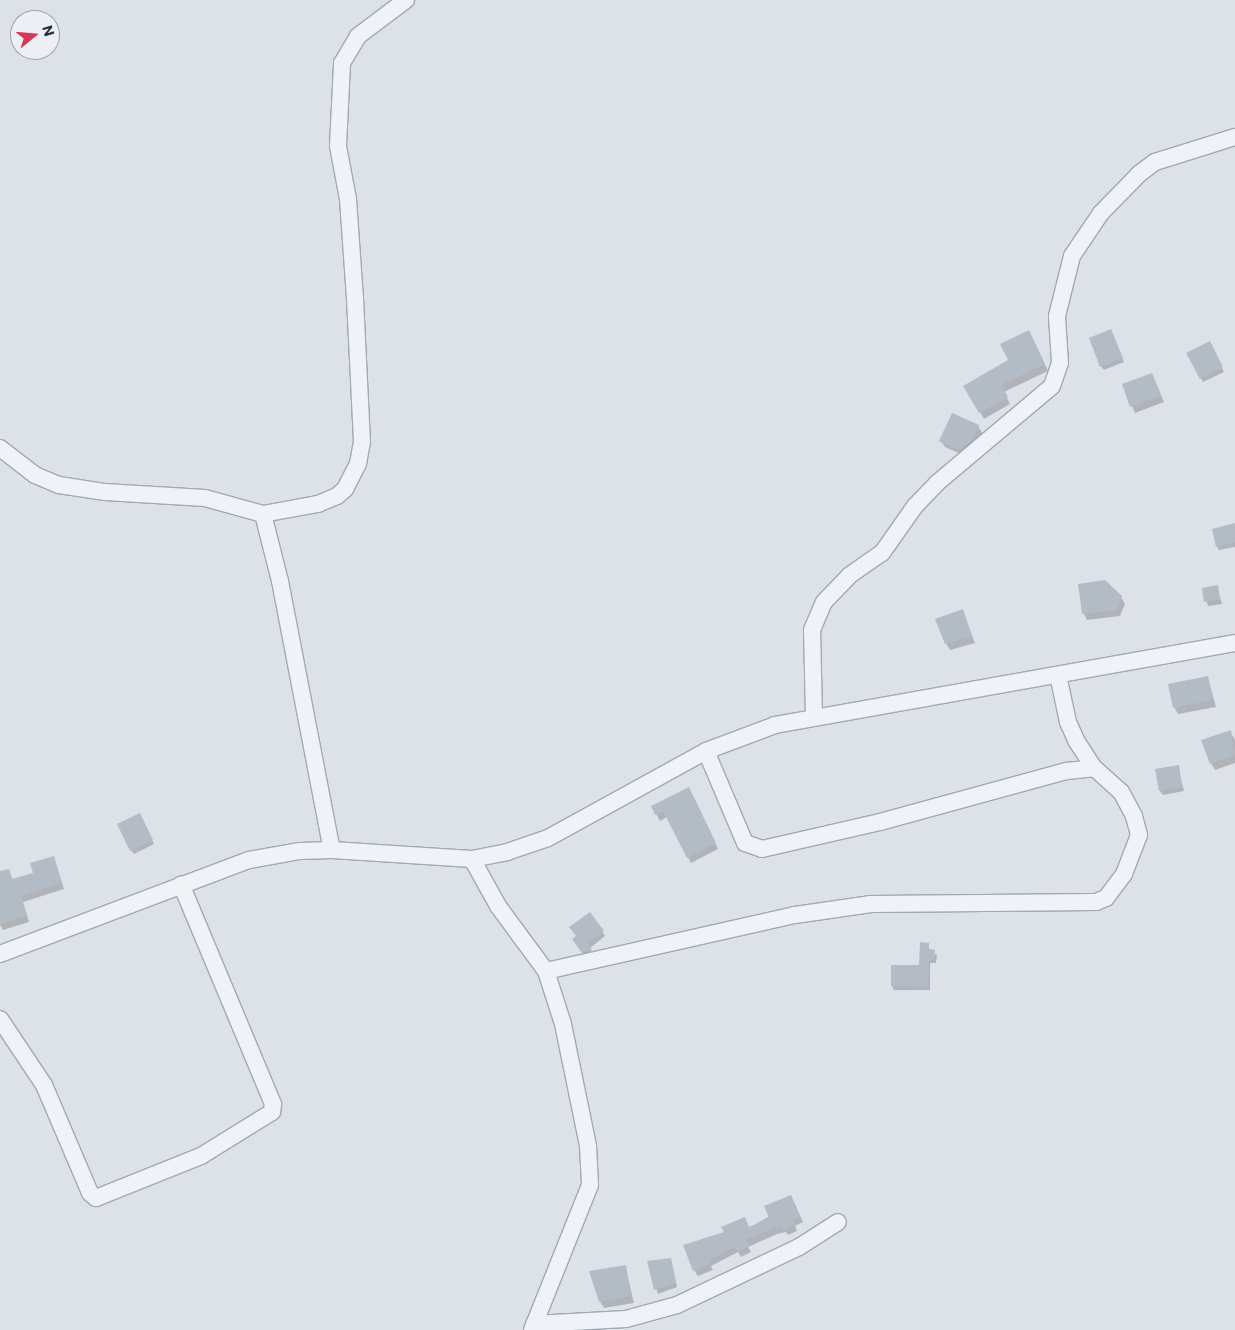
<!DOCTYPE html>
<html>
<head>
<meta charset="utf-8">
<style>
  body { margin:0 }
  #map { position:relative; width:1235px; height:1330px; overflow:hidden; background:#dce2e8; font-family:Commissioner,sans-serif }
  div>[style] { position:absolute }
  .shadow>* { inset:0; background:#0003 }
  .building>* { inset:0; background:#b3bbc5 }
  .roads { filter:drop-shadow(1px 0 #a1a9b2) drop-shadow(-1px 0 #a1a9b2) drop-shadow(0 1px #a1a9b2) drop-shadow(0 -1px #a1a9b2) }
  .minor>* { height:16px; margin:-8px; padding:0 8px; transform-origin:8px; border-radius:8px; background:#eff2f6 }
  span { translate:-50% -50%; white-space:nowrap; text-align:center; line-height:1.15; -webkit-text-stroke:5px #ecf0f5; paint-order:stroke }
  .north { position:absolute; left:10px; top:10px; width:50px; height:50px; box-sizing:border-box; background:#ecf0f5; border:1px solid #9ca3ac; border-radius:50%; rotate:73deg; font-size:14px; font-weight:700; line-height:20px; text-align:center; color:#25303f }
  .north::after { content:''; display:block; margin:auto; width:18px; height:22px; background:#d93658; clip-path:polygon(50% 0,100% 100%,50% 72%,0 100%) }
</style>
</head>
<body>
<div id="map">
  <div class="shadow">
    <i style="clip-path:polygon(1113px 335px,1124px 362px,1104px 370px,1101px 366px)"></i>
    <i style="clip-path:polygon(1032px 338px,1048px 371px,1004px 392px,1010px 404px,984px 419px,965px 386px,1009px 361px)"></i>
    <i style="clip-path:polygon(1209px 342px,1224px 372px,1203px 382px,1188px 353px)"></i>
    <i style="clip-path:polygon(1152px 374px,1164px 402px,1135px 413px,1123px 385px)"></i>
    <i style="clip-path:polygon(978px 426px,982px 433px,975px 447px,965px 456px,945px 447px,941px 441px)"></i>
    <i style="clip-path:polygon(1235px 525px,1235px 547px,1219px 550px,1217px 546px)"></i>
    <i style="clip-path:polygon(1217px 587px,1222px 604px,1208px 606px,1203px 589px)"></i>
    <i style="clip-path:polygon(1121px 597px,1125px 604px,1120px 616px,1087px 620px,1084px 614px)"></i>
    <i style="clip-path:polygon(962px 611px,975px 643px,950px 650px,946px 643px)"></i>
    <i style="clip-path:polygon(1208px 678px,1216px 707px,1178px 714px,1174px 707px)"></i>
    <i style="clip-path:polygon(1230px 731px,1235px 740px,1235px 763px,1215px 770px,1211px 763px)"></i>
    <i style="clip-path:polygon(1178px 767px,1184px 791px,1163px 795px,1160px 791px)"></i>
    <i style="clip-path:polygon(692px 794px,718px 849px,691px 863px,667px 817px,660px 821px,652px 806px)"></i>
    <i style="clip-path:polygon(142px 819px,154px 844px,134px 854px,131px 850px)"></i>
    <i style="clip-path:polygon(53px 857px,64px 889px,23px 902px,29px 922px,3px 930px,0 925px,0 873px,8px 870px,13px 880px,34px 873px)"></i>
    <i style="clip-path:polygon(589px 913px,605px 936px,590px 948px,593px 954px,585px 956px,576px 944px)"></i>
    <i style="clip-path:polygon(928px 944px,930px 951px,937px 955px,936px 963px,930px 963px,930px 990px,894px 990px,892px 986px,920px 966px)"></i>
    <i style="clip-path:polygon(794px 1202px,803px 1222px,795px 1226px,797px 1231px,788px 1235px,786px 1232px,777px 1234px,748px 1247px,751px 1252px,741px 1257px,738px 1252px,711px 1266px,713px 1270px,698px 1276px,694px 1270px,749px 1228px)"></i>
    <i style="clip-path:polygon(671px 1259px,677px 1287px,658px 1294px,648px 1262px)"></i>
    <i style="clip-path:polygon(625px 1266px,634px 1303px,604px 1308px,600px 1301px)"></i>
  </div>
  <div class="building">
    <i style="clip-path:polygon(1111px 329px,1123px 358px,1100px 367px,1089px 338px)"></i>
    <i style="clip-path:polygon(1029px 330px,1045px 364px,1001px 385px,1008px 397px,979px 413px,963px 386px,1008px 360px,1000px 344px)"></i>
    <i style="clip-path:polygon(1210px 341px,1223px 367px,1200px 379px,1186px 353px)"></i>
    <i style="clip-path:polygon(1152px 373px,1161px 395px,1130px 407px,1122px 384px)"></i>
    <i style="clip-path:polygon(952px 413px,979px 425px,972px 440px,960px 450px,939px 441px)"></i>
    <i style="clip-path:polygon(1235px 523px,1235px 542px,1216px 547px,1212px 529px)"></i>
    <i style="clip-path:polygon(1105px 580px,1122px 596px,1117px 610px,1082px 614px,1078px 584px)"></i>
    <i style="clip-path:polygon(1218px 585px,1220px 599px,1204px 602px,1202px 588px)"></i>
    <i style="clip-path:polygon(963px 609px,972px 636px,945px 644px,935px 619px)"></i>
    <i style="clip-path:polygon(1208px 676px,1213px 700px,1173px 708px,1168px 684px)"></i>
    <i style="clip-path:polygon(1231px 730px,1235px 755px,1210px 764px,1201px 740px)"></i>
    <i style="clip-path:polygon(1179px 765px,1182px 787px,1159px 791px,1155px 769px)"></i>
    <i style="clip-path:polygon(689px 787px,716px 843px,687px 858px,663px 811px,655px 815px,651px 806px)"></i>
    <i style="clip-path:polygon(140px 813px,153px 840px,130px 851px,117px 824px)"></i>
    <i style="clip-path:polygon(54px 856px,62px 883px,21px 896px,27px 916px,0 924px,0 871px,9px 869px,12px 879px,33px 873px,30px 863px)"></i>
    <i style="clip-path:polygon(590px 912px,604px 931px,588px 943px,592px 949px,582px 953px,572px 939px,576px 936px,569px 927px)"></i>
    <i style="clip-path:polygon(920px 942px,929px 943px,929px 949px,935px 950px,934px 960px,929px 960px,928px 987px,891px 986px,891px 965px,919px 965px)"></i>
    <i style="clip-path:polygon(791px 1195px,800px 1216px,792px 1220px,795px 1225px,783px 1230px,782px 1226px,773px 1228px,746px 1240px,749px 1246px,737px 1251px,734px 1247px,709px 1260px,711px 1264px,693px 1271px,683px 1245px,724px 1232px,721px 1227px,745px 1217px,749px 1227px,769px 1218px,764px 1206px)"></i>
    <i style="clip-path:polygon(671px 1258px,676px 1283px,654px 1290px,647px 1261px)"></i>
    <i style="clip-path:polygon(626px 1265px,631px 1296px,599px 1302px,589px 1271px)"></i>
  </div>
  <div class="roads">
    <div class="minor">
      <i style="left:0;top:448px;width:44px;rotate:37.6deg"></i>
      <i style="left:35px;top:475px;width:26px;rotate:23deg"></i>
      <i style="left:59px;top:485px;width:47px;rotate:8.7deg"></i>
      <i style="left:105px;top:492px;width:100px;rotate:3.4deg"></i>
      <i style="left:205px;top:498px;width:60px;rotate:15.4deg"></i>
      <i style="left:263px;top:514px;width:69px;rotate:75.8deg"></i>
      <i style="left:280px;top:581px;width:274px;rotate:79.1deg"></i>
      <i style="left:263px;top:514px;width:56px;rotate:-10.3deg"></i>
      <i style="left:318px;top:504px;width:21px;rotate:-23deg"></i>
      <i style="left:337px;top:496px;width:11px;rotate:-41deg"></i>
      <i style="left:345px;top:489px;width:28px;rotate:-63deg"></i>
      <i style="left:358px;top:464px;width:22px;rotate:-80deg"></i>
      <i style="left:362px;top:442px;width:143px;rotate:-92.8deg"></i>
      <i style="left:355px;top:299px;width:100px;rotate:-94deg"></i>
      <i style="left:348px;top:199px;width:54px;rotate:-100.7deg"></i>
      <i style="left:338px;top:146px;width:83px;rotate:-87.2deg"></i>
      <i style="left:342px;top:63px;width:31px;rotate:-59deg"></i>
      <i style="left:358px;top:36px;width:60px;rotate:-36.9deg"></i>
      <i style="left:814px;top:716px;width:86px;rotate:-91.3deg"></i>
      <i style="left:812px;top:630px;width:30px;rotate:-67deg"></i>
      <i style="left:824px;top:602px;width:37px;rotate:-46deg"></i>
      <i style="left:850px;top:575px;width:39px;rotate:-35deg"></i>
      <i style="left:882px;top:553px;width:57px;rotate:-54.9deg"></i>
      <i style="left:915px;top:506px;width:32px;rotate:-46deg"></i>
      <i style="left:937px;top:483px;width:150px;rotate:-40.1deg"></i>
      <i style="left:1052px;top:386px;width:24px;rotate:-71deg"></i>
      <i style="left:1060px;top:363px;width:47px;rotate:-93.7deg"></i>
      <i style="left:1057px;top:316px;width:62px;rotate:-76deg"></i>
      <i style="left:1072px;top:256px;width:52px;rotate:-56deg"></i>
      <i style="left:1101px;top:213px;width:54px;rotate:-45.7deg"></i>
      <i style="left:1139px;top:174px;width:20px;rotate:-37deg"></i>
      <i style="left:1155px;top:162px;width:84px;rotate:-17.4deg"></i>
      <i style="left:706px;top:751px;width:100px;rotate:67deg"></i>
      <i style="left:745px;top:843px;width:18px;rotate:19deg"></i>
      <i style="left:762px;top:849px;width:121px;rotate:-12.9deg"></i>
      <i style="left:880px;top:822px;width:194px;rotate:-15.3deg"></i>
      <i style="left:1067px;top:771px;width:27px;rotate:-6deg"></i>
      <i style="left:472px;top:859px;width:54px;rotate:61deg"></i>
      <i style="left:498px;top:906px;width:81px;rotate:53.6deg"></i>
      <i style="left:546px;top:971px;width:56px;rotate:72.2deg"></i>
      <i style="left:563px;top:1024px;width:125px;rotate:78.4deg"></i>
      <i style="left:588px;top:1146px;width:39px;rotate:87deg"></i>
      <i style="left:590px;top:1185px;width:156px;rotate:111.8deg"></i>
      <i style="left:0;top:954px;width:266px;rotate:-20.7deg"></i>
      <i style="left:249px;top:860px;width:52px;rotate:-10deg"></i>
      <i style="left:300px;top:851px;width:32px;rotate:-2deg"></i>
      <i style="left:332px;top:850px;width:140px;rotate:3.7deg"></i>
      <i style="left:472px;top:859px;width:36px;rotate:-11deg"></i>
      <i style="left:507px;top:852px;width:43px;rotate:-18.9deg"></i>
      <i style="left:548px;top:838px;width:180px;rotate:-28.8deg"></i>
      <i style="left:706px;top:751px;width:74px;rotate:-20.6deg"></i>
      <i style="left:775px;top:725px;width:467px;rotate:-10.1deg"></i>
      <i style="left:546px;top:971px;width:255px;rotate:-12.7deg"></i>
      <i style="left:795px;top:915px;width:77px;rotate:-8.2deg"></i>
      <i style="left:871px;top:904px;width:225px;rotate:-0.5deg"></i>
      <i style="left:1096px;top:902px;width:11px;rotate:-22deg"></i>
      <i style="left:1106px;top:898px;width:30px;rotate:-53deg"></i>
      <i style="left:1124px;top:874px;width:42px;rotate:-69deg"></i>
      <i style="left:1139px;top:835px;width:20px;rotate:-105deg"></i>
      <i style="left:1134px;top:816px;width:27px;rotate:-118deg"></i>
      <i style="left:1121px;top:792px;width:36px;rotate:-138deg"></i>
      <i style="left:1094px;top:768px;width:33px;rotate:-123deg"></i>
      <i style="left:1076px;top:740px;width:20px;rotate:-114deg"></i>
      <i style="left:1068px;top:722px;width:48px;rotate:-102deg"></i>
      <i style="left:0;top:1019px;width:79px;rotate:56.3deg"></i>
      <i style="left:44px;top:1085px;width:117px;rotate:66.9deg"></i>
      <i style="left:90px;top:1193px;width:8px;rotate:40deg"></i>
      <i style="left:96px;top:1198px;width:113px;rotate:-21.8deg"></i>
      <i style="left:201px;top:1156px;width:84px;rotate:-31.8deg"></i>
      <i style="left:272px;top:1112px;width:8px;rotate:-83deg"></i>
      <i style="left:273px;top:1104px;width:238px;rotate:-112.7deg"></i>
      <i style="left:534px;top:1324px;width:92px;rotate:-3.1deg"></i>
      <i style="left:626px;top:1319px;width:53px;rotate:-15.4deg"></i>
      <i style="left:677px;top:1305px;width:135px;rotate:-25.4deg"></i>
      <i style="left:799px;top:1247px;width:46px;rotate:-32.7deg"></i>
    </div>
  </div>
  <div class="north">N</div>
</div>
</body>
</html>
